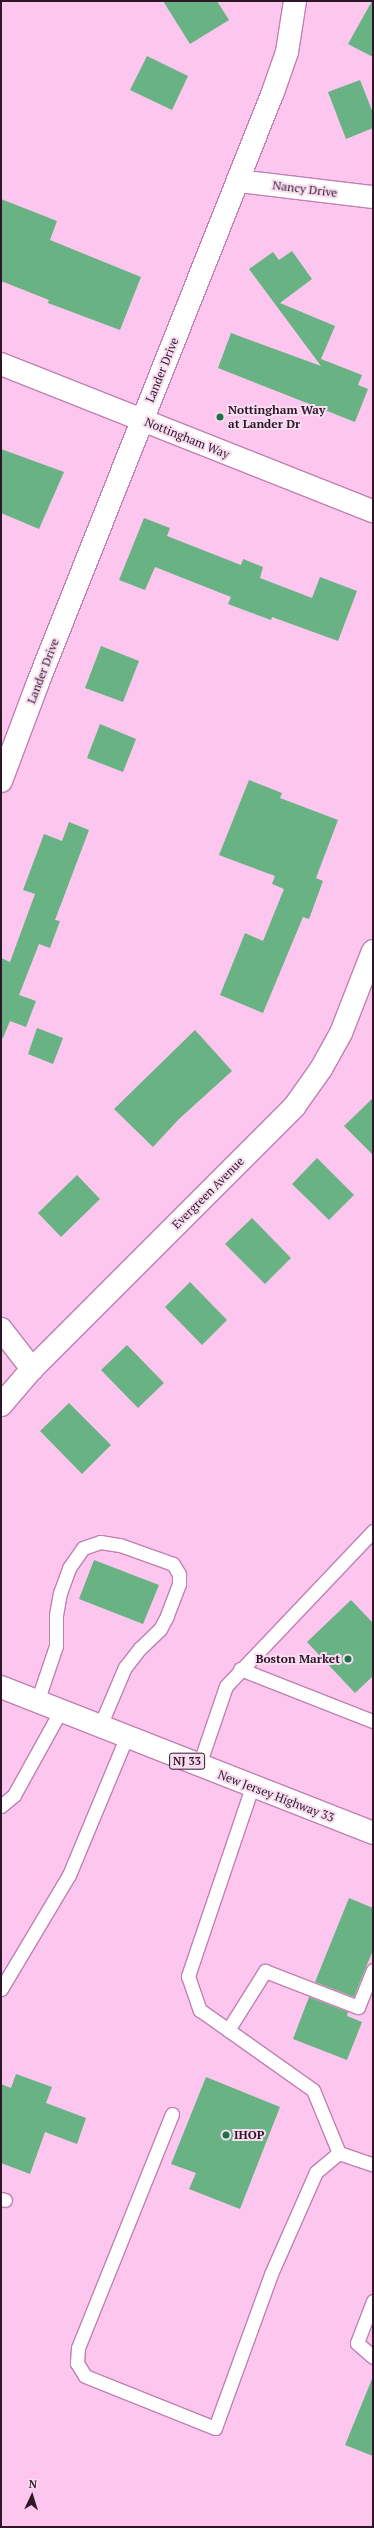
<!DOCTYPE html>
<html>
<head>
<meta charset="utf-8">
<style>
  body { margin:0 }
  #map { position:relative; width:374px; height:2528px; overflow:hidden; background:#fcc6ee; font-family:"PT Serif",serif }
  div>[style] { position:absolute }
  .building>* { inset:0; background:#68b284 }
  .roads { filter:drop-shadow(1px 0 #c081b2) drop-shadow(-1px 0 #c081b2) drop-shadow(0 1px #c081b2) drop-shadow(0 -1px #c081b2) }
  .lane>* { height:13px; margin:-6.5px; padding:0 6.5px; transform-origin:6.5px; border-radius:6.5px; background:#fff }
  .street>* { height:22px; margin:-11px; padding:0 11px; transform-origin:11px; border-radius:11px; background:#fff }
  .secondary>* { height:22px; margin:-11px; padding:0 11px; transform-origin:11px; border-radius:11px; background:#fff }
  .primary>* { height:22px; margin:-11px; padding:0 11px; transform-origin:11px; border-radius:11px; background:#fff }
  .dots>* { width:11px; height:11px; translate:-50% -50%; box-sizing:border-box; border:2px solid #f8ddf1; border-radius:50% }
  span { translate:-50% -50%; white-space:nowrap; text-align:center; line-height:1.15; -webkit-text-stroke:4px #f8ddf1; paint-order:stroke }
  .shield-label span { padding:1px 3px; background:#f8ddf1; border:1px solid; border-radius:3px; -webkit-text-stroke-width:0 }
  .shield-label { font-size:11px; color:#2e1629; font-weight:700 }
  .street-label { font-size:12px; color:#2e1629 }
  .poi-label { font-size:12px; color:#2e1629; font-weight:700 }
  .left { translate:0 -50%; text-align:left }
  .right { translate:-100% -50%; text-align:right }
  .frame { position:absolute; inset:0; border:2px solid #2e1629; pointer-events:none }
  .north { position:absolute; left:12px; top:2476px; width:40px; height:40px; -webkit-text-stroke:3px #f8ddf1; paint-order:stroke; rotate:4deg; font-size:11px; font-weight:700; line-height:16px; text-align:center; color:#2e1629 }
  .north::after { content:''; display:block; margin:auto; width:14px; height:18px; background:#2e1629; clip-path:polygon(50% 0,100% 100%,50% 72%,0 100%) }
</style>
</head>
<body>
<div id="map">
  <div class="building">
    <i style="clip-path:polygon(163px 1px,217px 1px,229px 20px,190px 44px)"></i>
    <i style="clip-path:polygon(372px 1px,373px 1px,373px 57px,348px 44px)"></i>
    <i style="clip-path:polygon(147px 56px,188px 76px,172px 110px,130px 90px)"></i>
    <i style="clip-path:polygon(360px 80px,373px 113px,373px 128px,346px 139px,328px 92px)"></i>
    <i style="clip-path:polygon(1px 199px,57px 221px,50px 240px,141px 277px,120px 330px,48px 303px,49px 300px,1px 281px)"></i>
    <i style="clip-path:polygon(292px 251px,312px 279px,280px 303px,335px 326px,321px 359px,362px 375px,358px 385px,368px 389px,355px 422px,218px 368px,231px 333px,321px 366px,249px 269px,273px 252px,279px 260px)"></i>
    <i style="clip-path:polygon(1px 449px,64px 472px,39px 529px,1px 513px)"></i>
    <i style="clip-path:polygon(144px 518px,170px 528px,167px 536px,241px 565px,243px 559px,263px 567px,260px 578px,312px 598px,320px 577px,357px 591px,338px 641px,272px 617px,271px 620px,228px 604px,231px 597px,155px 567px,145px 590px,119px 580px)"></i>
    <i style="clip-path:polygon(101px 646px,139px 661px,123px 702px,85px 688px)"></i>
    <i style="clip-path:polygon(100px 724px,136px 739px,123px 772px,87px 758px)"></i>
    <i style="clip-path:polygon(249px 780px,282px 793px,280px 798px,338px 820px,316px 878px,323px 881px,309px 919px,303px 917px,263px 1013px,220px 995px,245px 933px,263px 941px,284px 889px,272px 884px,275px 876px,219px 855px)"></i>
    <i style="clip-path:polygon(69px 822px,89px 830px,55px 920px,60px 921px,50px 948px,39px 944px,19px 995px,36px 1001px,26px 1027px,10px 1021px,3px 1038px,1px 1038px,1px 958px,10px 962px,35px 894px,23px 890px,44px 834px,62px 841px)"></i>
    <i style="clip-path:polygon(37px 1028px,63px 1038px,53px 1064px,28px 1054px)"></i>
    <i style="clip-path:polygon(195px 1030px,232px 1071px,179px 1119px,153px 1147px,114px 1109px)"></i>
    <i style="clip-path:polygon(373px 1098px,373px 1155px,344px 1126px)"></i>
    <i style="clip-path:polygon(317px 1158px,354px 1195px,329px 1220px,292px 1184px)"></i>
    <i style="clip-path:polygon(77px 1175px,100px 1199px,61px 1237px,38px 1213px)"></i>
    <i style="clip-path:polygon(252px 1218px,291px 1258px,265px 1284px,225px 1244px)"></i>
    <i style="clip-path:polygon(190px 1282px,227px 1320px,202px 1345px,165px 1307px)"></i>
    <i style="clip-path:polygon(127px 1345px,164px 1383px,138px 1408px,101px 1370px)"></i>
    <i style="clip-path:polygon(69px 1403px,111px 1445px,82px 1474px,40px 1431px)"></i>
    <i style="clip-path:polygon(94px 1560px,159px 1585px,143px 1624px,79px 1599px)"></i>
    <i style="clip-path:polygon(351px 1600px,373px 1623px,373px 1676px,355px 1693px,307px 1642px)"></i>
    <i style="clip-path:polygon(349px 1898px,373px 1908px,373px 1950px,354px 1997px,315px 1982px)"></i>
    <i style="clip-path:polygon(309px 1997px,348px 2012px,347px 2016px,362px 2022px,347px 2060px,293px 2039px)"></i>
    <i style="clip-path:polygon(16px 2074px,52px 2087px,46px 2103px,86px 2118px,77px 2144px,45px 2132px,30px 2174px,1px 2163px,1px 2084px,11px 2088px)"></i>
    <i style="clip-path:polygon(206px 2077px,280px 2107px,240px 2209px,189px 2189px,196px 2173px,171px 2164px)"></i>
    <i style="clip-path:polygon(372px 2379px,373px 2380px,373px 2456px,345px 2445px)"></i>
  </div>
  <div class="roads">
    <div class="lane">
      <i style="left:240px;top:1669px;width:143px;rotate:21.4deg"></i>
      <i style="left:37px;top:1702px;width:59px;rotate:-71.3deg"></i>
      <i style="left:56px;top:1646px;width:31px;rotate:-90deg"></i>
      <i style="left:56px;top:1615px;width:22px;rotate:-80deg"></i>
      <i style="left:60px;top:1593px;width:27px;rotate:-70deg"></i>
      <i style="left:69px;top:1568px;width:24px;rotate:-55deg"></i>
      <i style="left:83px;top:1548px;width:18px;rotate:-19deg"></i>
      <i style="left:100px;top:1542px;width:20px;rotate:9deg"></i>
      <i style="left:120px;top:1545px;width:56px;rotate:19.7deg"></i>
      <i style="left:173px;top:1564px;width:12px;rotate:59deg"></i>
      <i style="left:179px;top:1574px;width:10px;rotate:90deg"></i>
      <i style="left:179px;top:1584px;width:34px;rotate:111deg"></i>
      <i style="left:167px;top:1616px;width:15px;rotate:118deg"></i>
      <i style="left:160px;top:1629px;width:28px;rotate:136deg"></i>
      <i style="left:140px;top:1648px;width:24px;rotate:128deg"></i>
      <i style="left:125px;top:1667px;width:64px;rotate:113deg"></i>
      <i style="left:199px;top:1765px;width:83px;rotate:-71.1deg"></i>
      <i style="left:226px;top:1686px;width:214px;rotate:-46.5deg"></i>
      <i style="left:252px;top:1787px;width:200px;rotate:108.7deg"></i>
      <i style="left:188px;top:1976px;width:36px;rotate:71deg"></i>
      <i style="left:200px;top:2010px;width:138px;rotate:35.3deg"></i>
      <i style="left:313px;top:2090px;width:68px;rotate:67.6deg"></i>
      <i style="left:339px;top:2153px;width:36px;rotate:19deg"></i>
      <i style="left:1px;top:1806px;width:17px;rotate:-40deg"></i>
      <i style="left:14px;top:1795px;width:97px;rotate:-61.1deg"></i>
      <i style="left:1px;top:1989px;width:133px;rotate:-59.2deg"></i>
      <i style="left:69px;top:1875px;width:151px;rotate:-67.4deg"></i>
      <i style="left:228px;top:2030px;width:70px;rotate:-57.9deg"></i>
      <i style="left:265px;top:1971px;width:100px;rotate:21.2deg"></i>
      <i style="left:358px;top:2007px;width:40px;rotate:-68deg"></i>
      <i style="left:172px;top:2114px;width:252px;rotate:111.9deg"></i>
      <i style="left:78px;top:2348px;width:15px;rotate:94deg"></i>
      <i style="left:77px;top:2363px;width:15px;rotate:58deg"></i>
      <i style="left:85px;top:2376px;width:140px;rotate:21.8deg"></i>
      <i style="left:215px;top:2428px;width:164px;rotate:-70deg"></i>
      <i style="left:271px;top:2274px;width:111px;rotate:-66.2deg"></i>
      <i style="left:316px;top:2172px;width:30px;rotate:-40deg"></i>
      <i style="left:1px;top:2199px;width:4px;rotate:14deg"></i>
      <i style="left:373px;top:2301px;width:45px;rotate:110.9deg"></i>
      <i style="left:357px;top:2343px;width:21px;rotate:41deg"></i>
    </div>
    <div class="street">
      <i style="left:238px;top:181px;width:136px;rotate:6.8deg"></i>
      <i style="left:1px;top:781px;width:103px;rotate:-69.4deg"></i>
      <i style="left:37px;top:685px;width:638px;rotate:-68.3deg"></i>
      <i style="left:273px;top:92px;width:42px;rotate:-70.7deg"></i>
      <i style="left:287px;top:52px;width:52px;rotate:-81.1deg"></i>
      <i style="left:1px;top:1329px;width:51px;rotate:52.2deg"></i>
      <i style="left:1px;top:1405px;width:48px;rotate:-49.3deg"></i>
      <i style="left:32px;top:1369px;width:371px;rotate:-45deg"></i>
      <i style="left:294px;top:1107px;width:47px;rotate:-54.6deg"></i>
      <i style="left:321px;top:1069px;width:41px;rotate:-60.9deg"></i>
      <i style="left:341px;top:1033px;width:88px;rotate:-68.7deg"></i>
    </div>
    <div class="secondary">
      <i style="left:1px;top:364px;width:400px;rotate:21.6deg"></i>
    </div>
    <div class="primary">
      <i style="left:1px;top:1687px;width:400px;rotate:21.4deg"></i>
    </div>
  </div>
  <div class="dots">
    <i style="left:220px;top:417px;background:#1c7244"></i>
    <i style="left:348px;top:1659px;background:#1c7244"></i>
    <i style="left:226px;top:2135px;background:#1c7244"></i>
  </div>
  <div class="shield-label">
    <span style="left:187px;top:1761px">NJ 33</span>
  </div>
  <div class="street-label">
    <span style="left:305px;top:189px;rotate:7deg">Nancy Drive</span>
    <span style="left:162px;top:370px;rotate:-68deg">Lander Drive</span>
    <span style="left:187px;top:438px;rotate:22deg">Nottingham Way</span>
    <span style="left:43px;top:671px;rotate:-69deg">Lander Drive</span>
    <span style="left:208px;top:1193px;rotate:-45deg">Evergreen Avenue</span>
    <span style="left:276px;top:1796px;rotate:21deg">New Jersey Highway 33</span>
  </div>
  <div class="poi-label">
    <span class="left" style="left:228px;top:417px">Nottingham Way<br>at Lander Dr</span>
    <span class="right" style="left:340px;top:1659px">Boston Market</span>
    <span class="left" style="left:234px;top:2135px">IHOP</span>
  </div>
  <div class="frame"></div>
  <div class="north">N</div>
</div>
</body>
</html>
